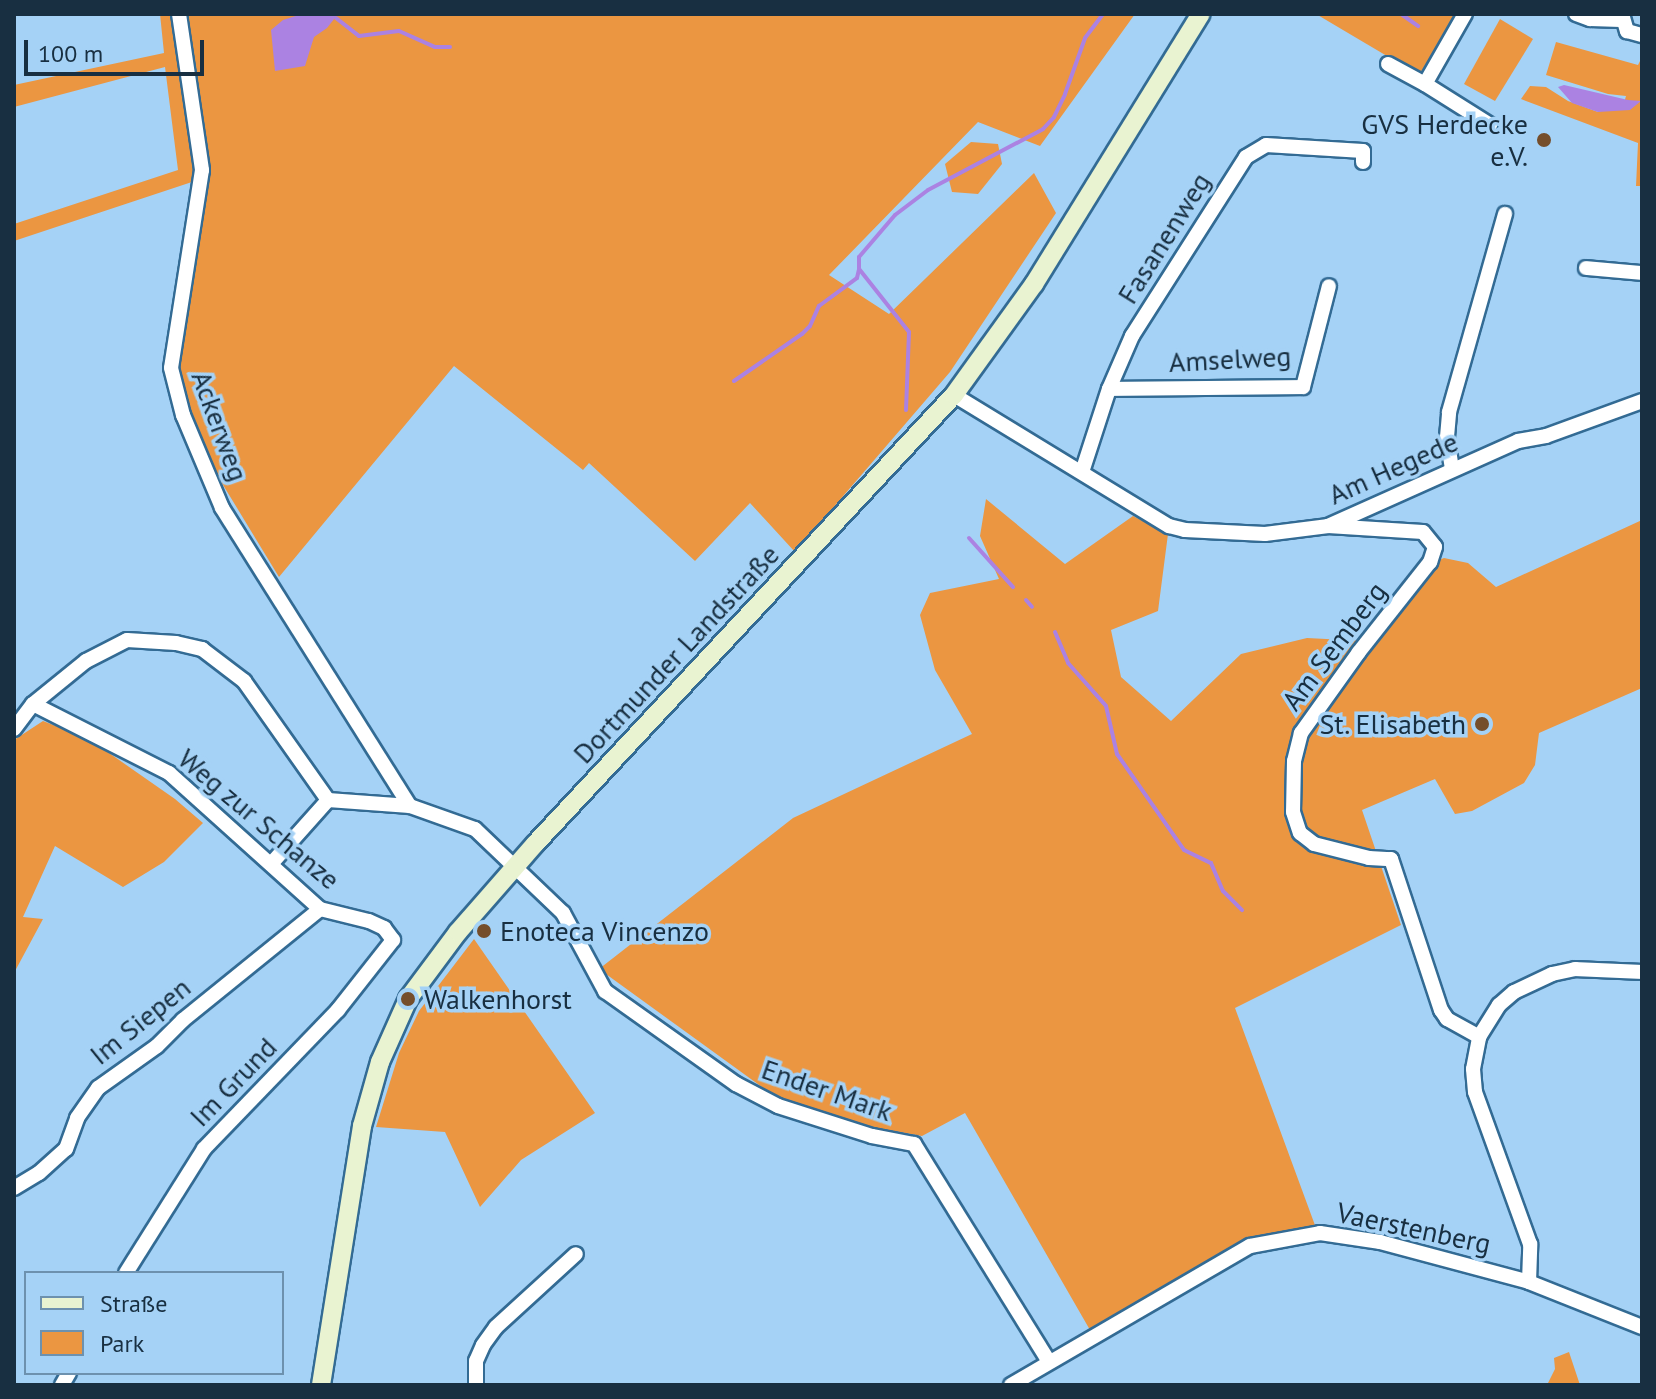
<!DOCTYPE html>
<html>
<head>
<meta charset="utf-8">
<style>
  body { margin:0 }
  #map { position:relative; width:1656px; height:1399px; overflow:hidden; background:#a5d2f6; font-family:"PT Sans",sans-serif }
  div>[style] { position:absolute }
  .green>* { inset:0; background:#eb9641 }
  .water>* { inset:0; background:#ab82e2 }
  .stream>* { height:4px; margin:-2px; padding:0 2px; transform-origin:2px; border-radius:2px; background:#ab82e2 }
  .roads { filter:drop-shadow(2px 0 #336b94) drop-shadow(-2px 0 #336b94) drop-shadow(0 2px #336b94) drop-shadow(0 -2px #336b94) }
  .minor>* { height:14px; margin:-7px; padding:0 7px; transform-origin:7px; border-radius:7px; background:#fff }
  .secondary>* { height:18px; margin:-9px; padding:0 9px; transform-origin:9px; border-radius:9px; background:#e9f3d1 }
  .dots>* { width:22px; height:22px; translate:-50% -50%; box-sizing:border-box; border:4px solid #a5d2f6; border-radius:50% }
  span { translate:-50% -50%; white-space:nowrap; text-align:center; line-height:1.15; -webkit-text-stroke:7px #a5d2f6; paint-order:stroke }
  .poi-label { font-size:28px; color:#182f41 }
  .right { translate:-100% -50%; text-align:right }
  .left { translate:0 -50%; text-align:left }
  .street-label { font-size:28px; color:#182f41 }
  .frame { position:absolute; inset:0; border:16px solid #182f41; pointer-events:none }
  .legend { position:absolute; left:24px; top:1271px; width:260px; height:104px; box-sizing:border-box; background:#a5d2f6; border:2px solid #6d91ae; margin:0; padding:10px 14px; list-style:none; font-size:24px; color:#182f41 }
  .legend li { display:flex; align-items:center; gap:16px; height:40px }
  .legend b { width:40px; border:2px solid #6d91ae }
  .scale { position:absolute; left:24px; top:40px; width:180px; height:36px; box-sizing:border-box; border:4px solid #182f41; border-top:0; padding-left:10px; font-size:24px; line-height:28px; white-space:nowrap; color:#182f41; -webkit-text-stroke:6px #a5d2f6; paint-order:stroke }
</style>
</head>
<body>
<div id="map">
  <div class="green">
    <i style="clip-path:polygon(160px 14px,1135px 14px,1040px 146px,978px 122px,829px 275px,889px 314px,1034px 173px,1056px 213px,950px 372px,795px 552px,750px 503px,695px 561px,589px 463px,583px 470px,454px 366px,279px 577px,203px 452px,190px 424px,178px 376px,204px 178px,14px 241px,14px 224px,178px 170px,165px 67px,14px 107px,14px 85px,164px 53px)"></i>
    <i style="clip-path:polygon(1316px 14px,1457px 14px,1419px 75px)"></i>
    <i style="clip-path:polygon(1500px 19px,1533px 39px,1495px 101px,1464px 84px)"></i>
    <i style="clip-path:polygon(1556px 42px,1638px 65px,1642px 57px,1642px 186px,1636px 186px,1638px 143px,1521px 99px,1530px 86px,1546px 87px,1568px 101px,1598px 112px,1624px 103px,1626px 96px,1608px 94px,1546px 75px)"></i>
    <i style="clip-path:polygon(971px 142px,998px 144px,1002px 164px,978px 194px,952px 192px,945px 164px)"></i>
    <i style="clip-path:polygon(986px 499px,1065px 564px,1133px 516px,1168px 534px,1158px 611px,1111px 630px,1121px 677px,1171px 721px,1241px 654px,1307px 638px,1365px 641px,1427px 565px,1444px 558px,1468px 563px,1496px 587px,1642px 520px,1642px 688px,1539px 733px,1535px 765px,1524px 783px,1472px 811px,1455px 814px,1435px 779px,1362px 810px,1401px 925px,1235px 1008px,1316px 1228px,1251px 1239px,1090px 1330px,965px 1113px,922px 1136px,872px 1127px,773px 1095px,599px 969px,793px 818px,972px 734px,935px 670px,920px 615px,930px 593px,999px 579px,980px 536px)"></i>
    <i style="clip-path:polygon(43px 721px,89px 739px,175px 799px,203px 823px,164px 862px,123px 887px,55px 846px,23px 917px,43px 919px,14px 973px,14px 740px)"></i>
    <i style="clip-path:polygon(474px 939px,595px 1113px,521px 1160px,480px 1207px,445px 1132px,376px 1127px,399px 1053px,419px 1011px)"></i>
    <i style="clip-path:polygon(1569px 1352px,1580px 1385px,1547px 1385px,1555px 1369px,1554px 1358px)"></i>
  </div>
  <div class="water">
    <i style="clip-path:polygon(302px 14px,338px 14px,327px 28px,314px 37px,305px 66px,275px 71px,271px 30px,283px 20px)"></i>
    <i style="clip-path:polygon(1564px 85px,1628px 100px,1641px 101px,1630px 110px,1598px 112px,1572px 103px,1558px 87px)"></i>
  </div>
  <div class="stream">
    <i style="left:1401px;top:14px;width:21px;rotate:35deg"></i>
    <i style="left:336px;top:18px;width:29px;rotate:38deg"></i>
    <i style="left:359px;top:36px;width:40px;rotate:-7.1deg"></i>
    <i style="left:399px;top:31px;width:39px;rotate:24deg"></i>
    <i style="left:435px;top:47px;width:15px"></i>
    <i style="left:734px;top:381px;width:83px;rotate:-34.7deg"></i>
    <i style="left:802px;top:334px;width:11px;rotate:-45deg"></i>
    <i style="left:810px;top:326px;width:22px;rotate:-66deg"></i>
    <i style="left:819px;top:306px;width:47px;rotate:-36.4deg"></i>
    <i style="left:857px;top:278px;width:9px;rotate:-77deg"></i>
    <i style="left:906px;top:410px;width:78px;rotate:-87.8deg"></i>
    <i style="left:909px;top:332px;width:80px;rotate:-128.4deg"></i>
    <i style="left:859px;top:269px;width:12px;rotate:-90deg"></i>
    <i style="left:859px;top:257px;width:55px;rotate:-49.4deg"></i>
    <i style="left:895px;top:215px;width:41px;rotate:-37.1deg"></i>
    <i style="left:928px;top:190px;width:130px;rotate:-27.9deg"></i>
    <i style="left:1043px;top:129px;width:16px;rotate:-47deg"></i>
    <i style="left:1054px;top:117px;width:25px;rotate:-64deg"></i>
    <i style="left:1065px;top:94px;width:59px;rotate:-70.3deg"></i>
    <i style="left:1085px;top:38px;width:30px;rotate:-53deg"></i>
    <i style="left:969px;top:538px;width:66px;rotate:48.1deg"></i>
    <i style="left:1026px;top:600px;width:9px;rotate:49deg"></i>
    <i style="left:1055px;top:632px;width:34px;rotate:67deg"></i>
    <i style="left:1068px;top:663px;width:57px;rotate:48.5deg"></i>
    <i style="left:1106px;top:706px;width:49px;rotate:77.1deg"></i>
    <i style="left:1117px;top:754px;width:117px;rotate:55.1deg"></i>
    <i style="left:1184px;top:850px;width:30px;rotate:26deg"></i>
    <i style="left:1211px;top:863px;width:30px;rotate:67deg"></i>
    <i style="left:1223px;top:891px;width:27px;rotate:45deg"></i>
  </div>
  <div class="roads">
    <div class="minor">
      <i style="left:179px;top:14px;width:158px;rotate:81.6deg"></i>
      <i style="left:202px;top:170px;width:200px;rotate:98.9deg"></i>
      <i style="left:171px;top:368px;width:49px;rotate:75.7deg"></i>
      <i style="left:183px;top:415px;width:101px;rotate:67.2deg"></i>
      <i style="left:222px;top:508px;width:352px;rotate:57.8deg"></i>
      <i style="left:1576px;top:14px;width:15px;rotate:20deg"></i>
      <i style="left:1590px;top:19px;width:31px;rotate:2deg"></i>
      <i style="left:1622px;top:14px;width:18px;rotate:74deg"></i>
      <i style="left:1627px;top:31px;width:16px;rotate:15deg"></i>
      <i style="left:1388px;top:64px;width:42px;rotate:28.4deg"></i>
      <i style="left:1425px;top:84px;width:81px;rotate:-60.3deg"></i>
      <i style="left:1425px;top:84px;width:77px;rotate:32.2deg"></i>
      <i style="left:1586px;top:268px;width:56px;rotate:5.1deg"></i>
      <i style="left:1109px;top:389px;width:194px;rotate:-0.6deg"></i>
      <i style="left:1303px;top:387px;width:104px;rotate:-75.6deg"></i>
      <i style="left:954px;top:395px;width:252px;rotate:31.4deg"></i>
      <i style="left:1169px;top:526px;width:16px;rotate:14deg"></i>
      <i style="left:1185px;top:530px;width:80px;rotate:2.9deg"></i>
      <i style="left:1265px;top:534px;width:64px;rotate:-7.2deg"></i>
      <i style="left:1328px;top:526px;width:208px;rotate:-24.1deg"></i>
      <i style="left:1518px;top:441px;width:28px;rotate:-10deg"></i>
      <i style="left:1546px;top:436px;width:102px;rotate:-20deg"></i>
      <i style="left:1452px;top:469px;width:32px;rotate:-99deg"></i>
      <i style="left:1447px;top:437px;width:25px;rotate:-85deg"></i>
      <i style="left:1449px;top:412px;width:206px;rotate:-74.2deg"></i>
      <i style="left:1082px;top:472px;width:87px;rotate:-72deg"></i>
      <i style="left:1109px;top:389px;width:58px;rotate:-66.5deg"></i>
      <i style="left:1132px;top:336px;width:212px;rotate:-57.5deg"></i>
      <i style="left:1246px;top:157px;width:23px;rotate:-31deg"></i>
      <i style="left:1266px;top:145px;width:97px;rotate:3.5deg"></i>
      <i style="left:1363px;top:151px;width:11px;rotate:90deg"></i>
      <i style="left:1328px;top:526px;width:95px;rotate:3.6deg"></i>
      <i style="left:1423px;top:532px;width:19px;rotate:51deg"></i>
      <i style="left:1435px;top:547px;width:16px;rotate:108deg"></i>
      <i style="left:1430px;top:562px;width:115px;rotate:128.3deg"></i>
      <i style="left:1359px;top:652px;width:100px;rotate:125.6deg"></i>
      <i style="left:1301px;top:733px;width:29px;rotate:104deg"></i>
      <i style="left:1294px;top:761px;width:51px;rotate:91.1deg"></i>
      <i style="left:1293px;top:812px;width:22px;rotate:72deg"></i>
      <i style="left:1300px;top:833px;width:18px;rotate:38deg"></i>
      <i style="left:1314px;top:844px;width:57px;rotate:14.3deg"></i>
      <i style="left:1369px;top:858px;width:22px;rotate:3deg"></i>
      <i style="left:1391px;top:859px;width:159px;rotate:71.7deg"></i>
      <i style="left:1441px;top:1010px;width:11px;rotate:56deg"></i>
      <i style="left:1447px;top:1019px;width:37px;rotate:29deg"></i>
      <i style="left:33px;top:704px;width:68px;rotate:-39.1deg"></i>
      <i style="left:86px;top:661px;width:46px;rotate:-27.1deg"></i>
      <i style="left:127px;top:640px;width:49px;rotate:3.5deg"></i>
      <i style="left:176px;top:643px;width:27px;rotate:13deg"></i>
      <i style="left:202px;top:649px;width:53px;rotate:37.3deg"></i>
      <i style="left:244px;top:681px;width:146px;rotate:54.8deg"></i>
      <i style="left:328px;top:800px;width:82px;rotate:4.2deg"></i>
      <i style="left:410px;top:806px;width:69px;rotate:19.5deg"></i>
      <i style="left:475px;top:829px;width:122px;rotate:43.7deg"></i>
      <i style="left:563px;top:913px;width:89px;rotate:61.7deg"></i>
      <i style="left:605px;top:991px;width:161px;rotate:35.4deg"></i>
      <i style="left:736px;top:1084px;width:47px;rotate:27.6deg"></i>
      <i style="left:778px;top:1106px;width:99px;rotate:17.7deg"></i>
      <i style="left:872px;top:1136px;width:43px;rotate:10.8deg"></i>
      <i style="left:914px;top:1144px;width:256px;rotate:58.2deg"></i>
      <i style="left:14px;top:729px;width:31px;rotate:-53deg"></i>
      <i style="left:33px;top:704px;width:153px;rotate:26.9deg"></i>
      <i style="left:169px;top:773px;width:203px;rotate:42deg"></i>
      <i style="left:320px;top:909px;width:50px;rotate:13.8deg"></i>
      <i style="left:369px;top:921px;width:17px;rotate:25deg"></i>
      <i style="left:384px;top:928px;width:15px;rotate:53deg"></i>
      <i style="left:393px;top:940px;width:89px;rotate:128.2deg"></i>
      <i style="left:338px;top:1010px;width:193px;rotate:134deg"></i>
      <i style="left:204px;top:1149px;width:146px;rotate:122.2deg"></i>
      <i style="left:271px;top:864px;width:86px;rotate:-48.3deg"></i>
      <i style="left:14px;top:1188px;width:29px;rotate:-31deg"></i>
      <i style="left:39px;top:1173px;width:36px;rotate:-42deg"></i>
      <i style="left:66px;top:1149px;width:33px;rotate:-70deg"></i>
      <i style="left:77px;top:1118px;width:37px;rotate:-55deg"></i>
      <i style="left:98px;top:1088px;width:72px;rotate:-35.4deg"></i>
      <i style="left:157px;top:1046px;width:37px;rotate:-45deg"></i>
      <i style="left:183px;top:1020px;width:176px;rotate:-39deg"></i>
      <i style="left:1529px;top:1282px;width:38px;rotate:-88deg"></i>
      <i style="left:1530px;top:1244px;width:162px;rotate:-109.9deg"></i>
      <i style="left:1475px;top:1092px;width:23px;rotate:-95deg"></i>
      <i style="left:1473px;top:1069px;width:33px;rotate:-79deg"></i>
      <i style="left:1479px;top:1037px;width:38px;rotate:-58deg"></i>
      <i style="left:1499px;top:1005px;width:20px;rotate:-41deg"></i>
      <i style="left:1514px;top:992px;width:42px;rotate:-25.3deg"></i>
      <i style="left:1552px;top:974px;width:24px;rotate:-12deg"></i>
      <i style="left:1575px;top:969px;width:67px;rotate:2.6deg"></i>
      <i style="left:62px;top:1385px;width:14px;rotate:-60deg"></i>
      <i style="left:476px;top:1385px;width:24px;rotate:-90deg"></i>
      <i style="left:476px;top:1361px;width:17px;rotate:-66deg"></i>
      <i style="left:483px;top:1345px;width:22px;rotate:-54deg"></i>
      <i style="left:496px;top:1327px;width:108px;rotate:-42.4deg"></i>
      <i style="left:1011px;top:1385px;width:276px;rotate:-30.2deg"></i>
      <i style="left:1250px;top:1246px;width:71px;rotate:-10.5deg"></i>
      <i style="left:1320px;top:1233px;width:61px;rotate:8.5deg"></i>
      <i style="left:1380px;top:1242px;width:154px;rotate:15deg"></i>
      <i style="left:1529px;top:1282px;width:122px;rotate:21.7deg"></i>
    </div>
    <div class="secondary">
      <i style="left:321px;top:1385px;width:262px;rotate:-81deg"></i>
      <i style="left:362px;top:1126px;width:66px;rotate:-74.3deg"></i>
      <i style="left:380px;top:1062px;width:69px;rotate:-66deg"></i>
      <i style="left:408px;top:999px;width:84px;rotate:-53.3deg"></i>
      <i style="left:458px;top:932px;width:117px;rotate:-48.8deg"></i>
      <i style="left:535px;top:844px;width:614px;rotate:-46.98deg"></i>
      <i style="left:954px;top:395px;width:137px;rotate:-54.2deg"></i>
      <i style="left:1034px;top:284px;width:317px;rotate:-58.3deg"></i>
    </div>
  </div>
  <div class="dots">
    <i style="left:1544px;top:140px;background:#754e2b"></i>
    <i style="left:1482px;top:724px;background:#754e2b"></i>
    <i style="left:484px;top:931px;background:#754e2b"></i>
    <i style="left:408px;top:999px;background:#754e2b"></i>
  </div>
  <div class="poi-label">
    <span class="right" style="left:1528px;top:140px">GVS Herdecke<br>e.V.</span>
    <span class="right" style="left:1466px;top:724px">St. Elisabeth</span>
    <span class="left" style="left:500px;top:931px">Enoteca Vincenzo</span>
    <span class="left" style="left:424px;top:999px">Walkenhorst</span>
  </div>
  <div class="street-label">
    <span style="left:1164px;top:238px;rotate:-58deg">Fasanenweg</span>
    <span style="left:1230px;top:359px;rotate:-3deg">Amselweg</span>
    <span style="left:220px;top:426px;rotate:70deg">Ackerweg</span>
    <span style="left:1393px;top:468px;rotate:-24deg">Am Hegede</span>
    <span style="left:1334px;top:646px;rotate:-53deg">Am Semberg</span>
    <span style="left:676px;top:654px;rotate:-47deg">Dortmunder Landstraße</span>
    <span style="left:259px;top:819px;rotate:40deg">Weg zur Schanze</span>
    <span style="left:140px;top:1021px;rotate:-39deg">Im Siepen</span>
    <span style="left:233px;top:1082px;rotate:-46deg">Im Grund</span>
    <span style="left:827px;top:1090px;rotate:19deg">Ender Mark</span>
    <span style="left:1414px;top:1228px;rotate:12deg">Vaerstenberg</span>
  </div>
  <div class="frame"></div>
  <ul class="legend">
  <li><b style="height:10px;background:#e9f3d1"></b>Straße</li>
  <li><b style="height:22px;background:#eb9641"></b>Park</li>
  </ul>
  <div class="scale">100 m</div>
</div>
</body>
</html>
